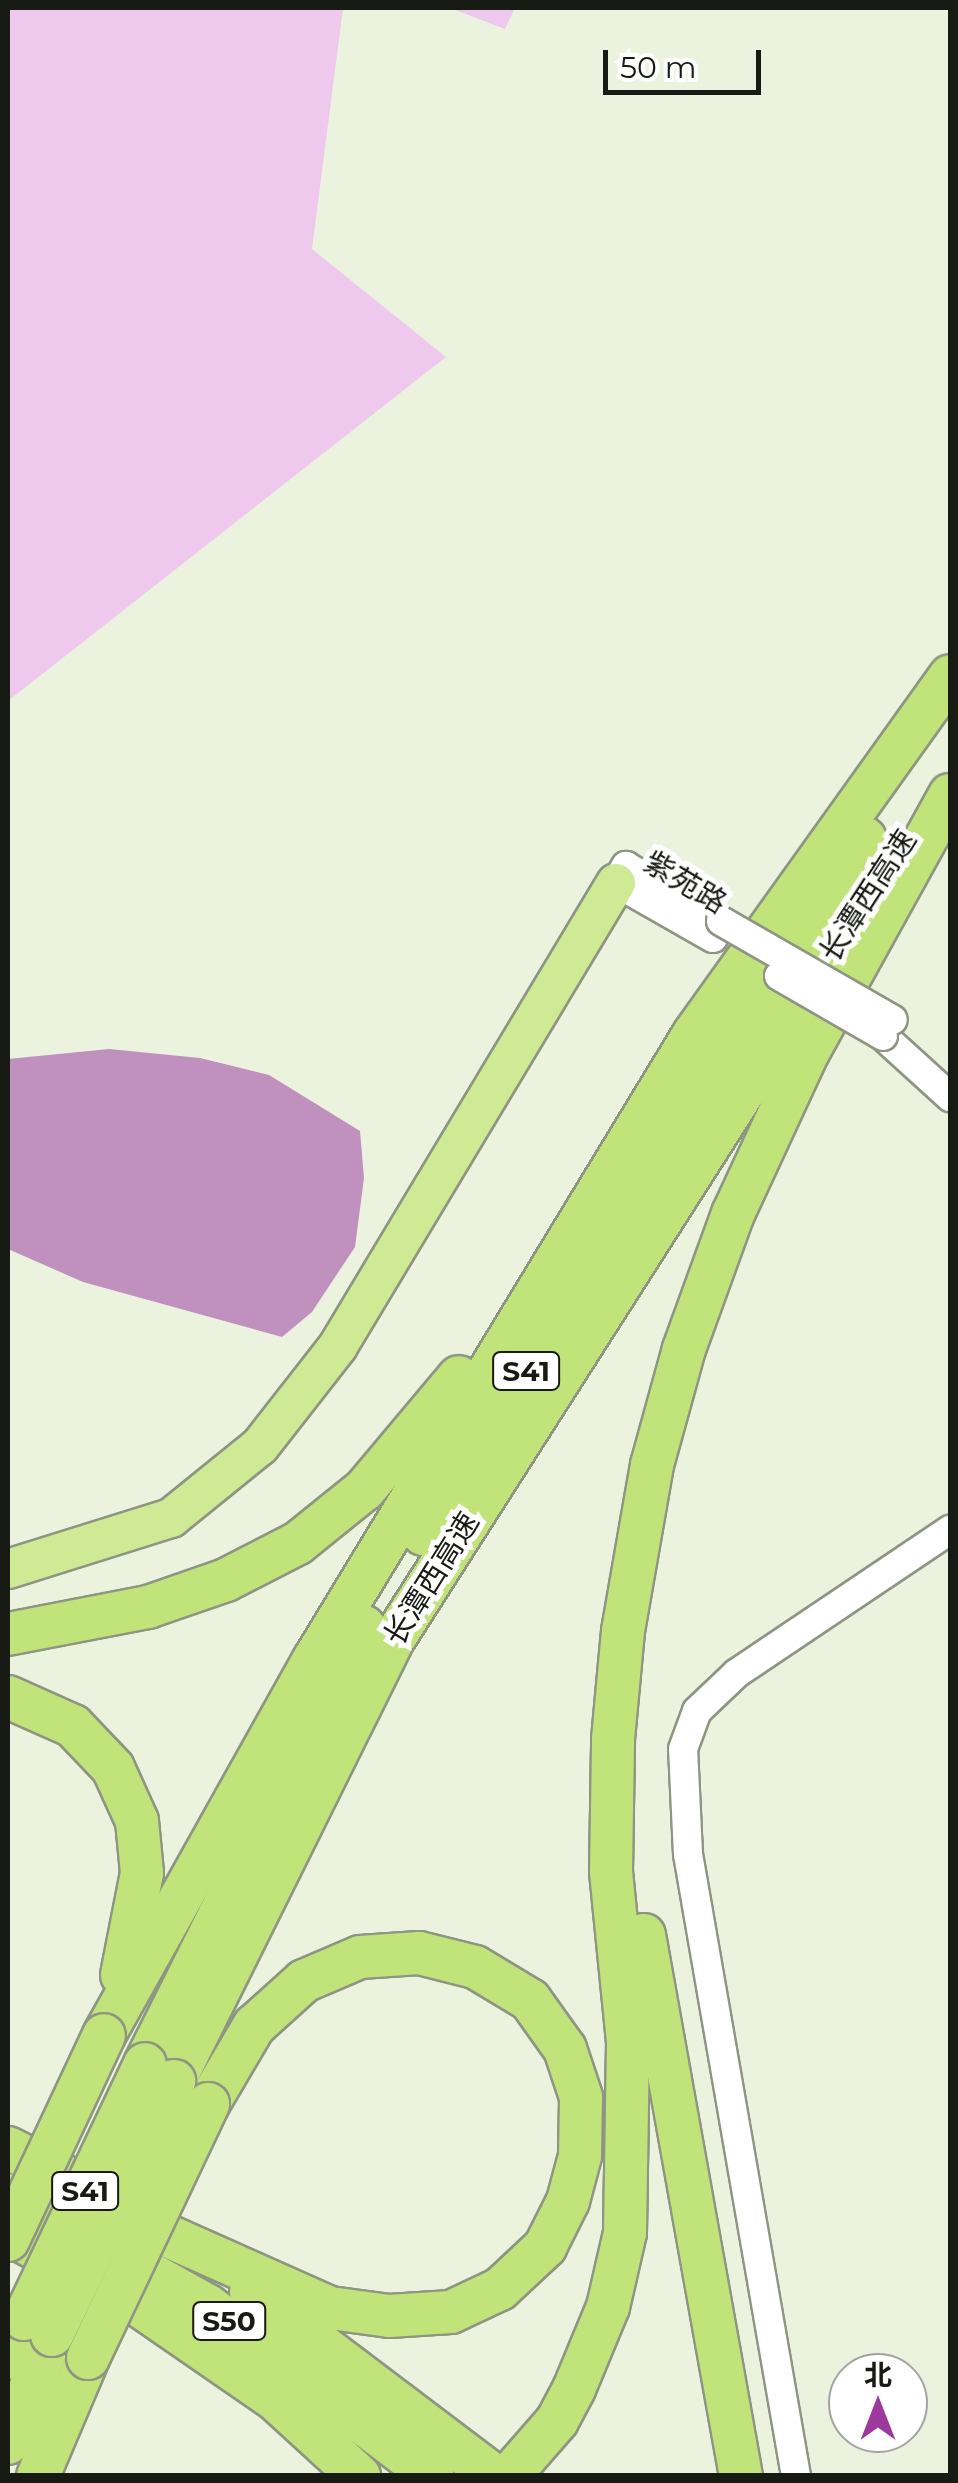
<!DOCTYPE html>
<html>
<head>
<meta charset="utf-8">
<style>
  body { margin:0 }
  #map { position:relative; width:958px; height:2483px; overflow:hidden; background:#ebf3df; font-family:Montserrat,"Noto Sans SC",sans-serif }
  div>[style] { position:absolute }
  .green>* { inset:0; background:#efc8ed }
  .water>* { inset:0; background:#c091be }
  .roads { filter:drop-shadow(2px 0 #8e9582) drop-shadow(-2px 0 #8e9582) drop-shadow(0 2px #8e9582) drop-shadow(0 -2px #8e9582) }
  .tertiary>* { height:28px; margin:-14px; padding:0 14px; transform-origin:14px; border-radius:14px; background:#fff }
  .trunk>* { height:38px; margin:-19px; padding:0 19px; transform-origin:19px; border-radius:19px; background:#ceea94 }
  .motorway>* { height:42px; margin:-21px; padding:0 21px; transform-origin:21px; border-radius:21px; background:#c1e47a }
  .bridges { filter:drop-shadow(2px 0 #8e9582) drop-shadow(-2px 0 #8e9582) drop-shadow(0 2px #8e9582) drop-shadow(0 -2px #8e9582) }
  .tertiary-bridge>* { height:28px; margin:-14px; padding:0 14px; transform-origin:14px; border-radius:14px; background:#fff }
  .motorway-bridge>* { height:42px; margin:-21px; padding:0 21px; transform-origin:21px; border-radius:21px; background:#c1e47a }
  span { translate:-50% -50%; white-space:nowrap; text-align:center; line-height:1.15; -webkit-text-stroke:10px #fff; paint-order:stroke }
  .shield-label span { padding:2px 8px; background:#fff; border:2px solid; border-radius:8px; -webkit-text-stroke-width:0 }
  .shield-label { font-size:28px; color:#181b13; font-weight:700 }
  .street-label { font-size:30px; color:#181b13 }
  .frame { position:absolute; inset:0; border:10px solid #181b13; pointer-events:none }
  .north { position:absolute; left:828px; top:2353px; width:100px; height:100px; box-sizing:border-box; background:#fff; border:2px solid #a3a4a1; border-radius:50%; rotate:0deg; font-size:28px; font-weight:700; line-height:40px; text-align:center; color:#181b13 }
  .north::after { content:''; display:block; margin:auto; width:35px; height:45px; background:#9d389d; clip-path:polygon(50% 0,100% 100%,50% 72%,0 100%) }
  .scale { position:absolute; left:603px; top:50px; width:158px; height:45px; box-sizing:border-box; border:5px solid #181b13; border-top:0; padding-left:12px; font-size:30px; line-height:35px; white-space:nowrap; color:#181b13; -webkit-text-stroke:8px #fff; paint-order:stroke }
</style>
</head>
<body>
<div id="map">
  <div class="green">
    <i style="clip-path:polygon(8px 8px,343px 8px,312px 249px,446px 357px,8px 701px)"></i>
    <i style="clip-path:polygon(450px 8px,515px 8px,505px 29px)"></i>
  </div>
  <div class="water">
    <i style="clip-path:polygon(109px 1049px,200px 1058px,269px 1075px,360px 1131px,364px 1178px,355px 1247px,312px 1312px,282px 1337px,83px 1282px,8px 1249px,8px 1059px)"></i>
  </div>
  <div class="roads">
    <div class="tertiary">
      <i style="left:713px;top:938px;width:112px;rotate:-150.4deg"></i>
      <i style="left:616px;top:883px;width:20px;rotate:-60deg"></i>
      <i style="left:626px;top:866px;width:110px;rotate:30.1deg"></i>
      <i style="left:883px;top:1036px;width:91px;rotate:42.3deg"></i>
      <i style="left:796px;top:2476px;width:631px;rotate:-99.85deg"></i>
      <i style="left:688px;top:1854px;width:105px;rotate:-92.7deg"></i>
      <i style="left:683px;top:1749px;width:40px;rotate:-69.8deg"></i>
      <i style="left:697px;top:1711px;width:55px;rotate:-43.5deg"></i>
      <i style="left:737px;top:1673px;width:257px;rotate:-33.9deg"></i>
    </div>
    <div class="trunk">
      <i style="left:8px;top:1569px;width:171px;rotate:-17.4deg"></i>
      <i style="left:171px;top:1518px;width:114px;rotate:-39deg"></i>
      <i style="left:260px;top:1446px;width:127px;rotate:-52deg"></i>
      <i style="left:338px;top:1346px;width:540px;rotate:-59.02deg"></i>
    </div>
    <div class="motorway">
      <i style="left:423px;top:1534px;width:824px;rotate:-57.58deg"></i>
      <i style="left:8px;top:1634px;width:143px;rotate:-10.9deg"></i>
      <i style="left:148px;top:1607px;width:83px;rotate:-19.1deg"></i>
      <i style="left:226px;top:1580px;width:81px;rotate:-27.2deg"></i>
      <i style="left:298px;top:1543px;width:86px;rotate:-38.9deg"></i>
      <i style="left:365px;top:1489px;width:146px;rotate:-50deg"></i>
      <i style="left:8px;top:1697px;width:71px;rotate:24deg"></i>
      <i style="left:73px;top:1726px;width:58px;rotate:46.4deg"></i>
      <i style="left:113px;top:1768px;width:58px;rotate:65.6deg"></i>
      <i style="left:137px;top:1821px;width:52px;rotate:84.5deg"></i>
      <i style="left:142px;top:1873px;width:104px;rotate:101.1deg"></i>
      <i style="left:644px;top:1935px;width:550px;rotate:79.84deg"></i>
      <i style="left:104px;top:2035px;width:432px;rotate:-60.8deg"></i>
      <i style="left:315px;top:1658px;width:730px;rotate:-58.73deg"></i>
      <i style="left:694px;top:1034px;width:440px;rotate:-54.4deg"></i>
      <i style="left:145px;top:2064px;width:489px;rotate:-63.4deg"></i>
      <i style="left:174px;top:2081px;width:489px;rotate:-63.6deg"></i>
      <i style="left:391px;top:1643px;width:815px;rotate:-57.42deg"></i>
      <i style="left:8px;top:2148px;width:122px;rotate:26.8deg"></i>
      <i style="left:8px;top:2195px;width:229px;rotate:29deg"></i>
      <i style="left:208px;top:2306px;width:282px;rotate:37.1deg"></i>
      <i style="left:8px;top:2233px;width:147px;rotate:28.8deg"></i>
      <i style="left:137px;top:2304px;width:169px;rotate:34.6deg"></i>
      <i style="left:276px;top:2400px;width:113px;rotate:42.5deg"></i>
      <i style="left:168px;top:2236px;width:177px;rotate:24deg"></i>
      <i style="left:330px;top:2308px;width:60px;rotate:7.7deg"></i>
      <i style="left:389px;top:2316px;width:62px;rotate:-3.7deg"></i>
      <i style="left:451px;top:2312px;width:54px;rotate:-25.1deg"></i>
      <i style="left:500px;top:2289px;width:62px;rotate:-43deg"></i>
      <i style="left:545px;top:2247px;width:51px;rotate:-63.4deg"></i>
      <i style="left:568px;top:2201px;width:47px;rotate:-75.1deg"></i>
      <i style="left:580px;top:2156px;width:59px;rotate:-89deg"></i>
      <i style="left:581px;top:2097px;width:51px;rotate:-108.4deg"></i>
      <i style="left:565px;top:2049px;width:60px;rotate:-125.5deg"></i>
      <i style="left:530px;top:2000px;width:64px;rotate:-149deg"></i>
      <i style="left:475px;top:1967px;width:58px;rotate:-166deg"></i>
      <i style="left:419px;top:1953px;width:59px;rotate:176.1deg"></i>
      <i style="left:360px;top:1957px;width:61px;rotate:156.8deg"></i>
      <i style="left:304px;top:1981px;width:67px;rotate:138deg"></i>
      <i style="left:254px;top:2026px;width:91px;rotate:120.5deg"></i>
      <i style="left:251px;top:2292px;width:305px;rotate:37.1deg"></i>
      <i style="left:8px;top:2358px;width:42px;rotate:-67.7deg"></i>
      <i style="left:8px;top:2443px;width:117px;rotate:-67.8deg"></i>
      <i style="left:38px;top:2476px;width:128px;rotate:-67deg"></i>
      <i style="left:509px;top:2476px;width:73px;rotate:-48.9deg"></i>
      <i style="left:557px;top:2421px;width:36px;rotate:-62deg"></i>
      <i style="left:574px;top:2389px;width:89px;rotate:-67.5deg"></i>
      <i style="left:608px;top:2307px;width:76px;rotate:-77.1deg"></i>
      <i style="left:625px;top:2233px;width:191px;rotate:-89.1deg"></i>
      <i style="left:628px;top:2042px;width:171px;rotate:-95.7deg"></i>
      <i style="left:611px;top:1872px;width:133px;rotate:-89.1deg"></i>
      <i style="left:613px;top:1739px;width:108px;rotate:-84.7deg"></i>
      <i style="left:623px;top:1631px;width:169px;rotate:-80.1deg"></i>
      <i style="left:652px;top:1465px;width:120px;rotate:-74.6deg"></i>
      <i style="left:684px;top:1349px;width:144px;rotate:-70.1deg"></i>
      <i style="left:733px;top:1214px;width:176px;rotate:-65.2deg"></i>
      <i style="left:807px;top:1054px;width:296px;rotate:-61.1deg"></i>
    </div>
  </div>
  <div class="bridges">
    <div class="tertiary-bridge">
      <i style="left:721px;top:921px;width:198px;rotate:29.9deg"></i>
      <i style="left:779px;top:976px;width:120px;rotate:30deg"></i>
    </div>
    <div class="motorway-bridge">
      <i style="left:8px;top:2240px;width:226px;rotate:-64.9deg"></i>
      <i style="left:24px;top:2319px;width:282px;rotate:-64.6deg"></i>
      <i style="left:52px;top:2335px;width:282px;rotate:-64.3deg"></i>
      <i style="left:88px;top:2358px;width:281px;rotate:-64.7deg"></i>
    </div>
  </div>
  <div class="shield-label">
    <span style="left:526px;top:1371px">S41</span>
    <span style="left:85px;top:2191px">S41</span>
    <span style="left:229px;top:2321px">S50</span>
  </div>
  <div class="street-label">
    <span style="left:685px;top:883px;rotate:31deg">紫苑路</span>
    <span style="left:868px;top:896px;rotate:-57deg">长潭西高速</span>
    <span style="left:432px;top:1579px;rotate:-58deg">长潭西高速</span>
  </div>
  <div class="frame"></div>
  <div class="north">北</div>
  <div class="scale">50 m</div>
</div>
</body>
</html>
